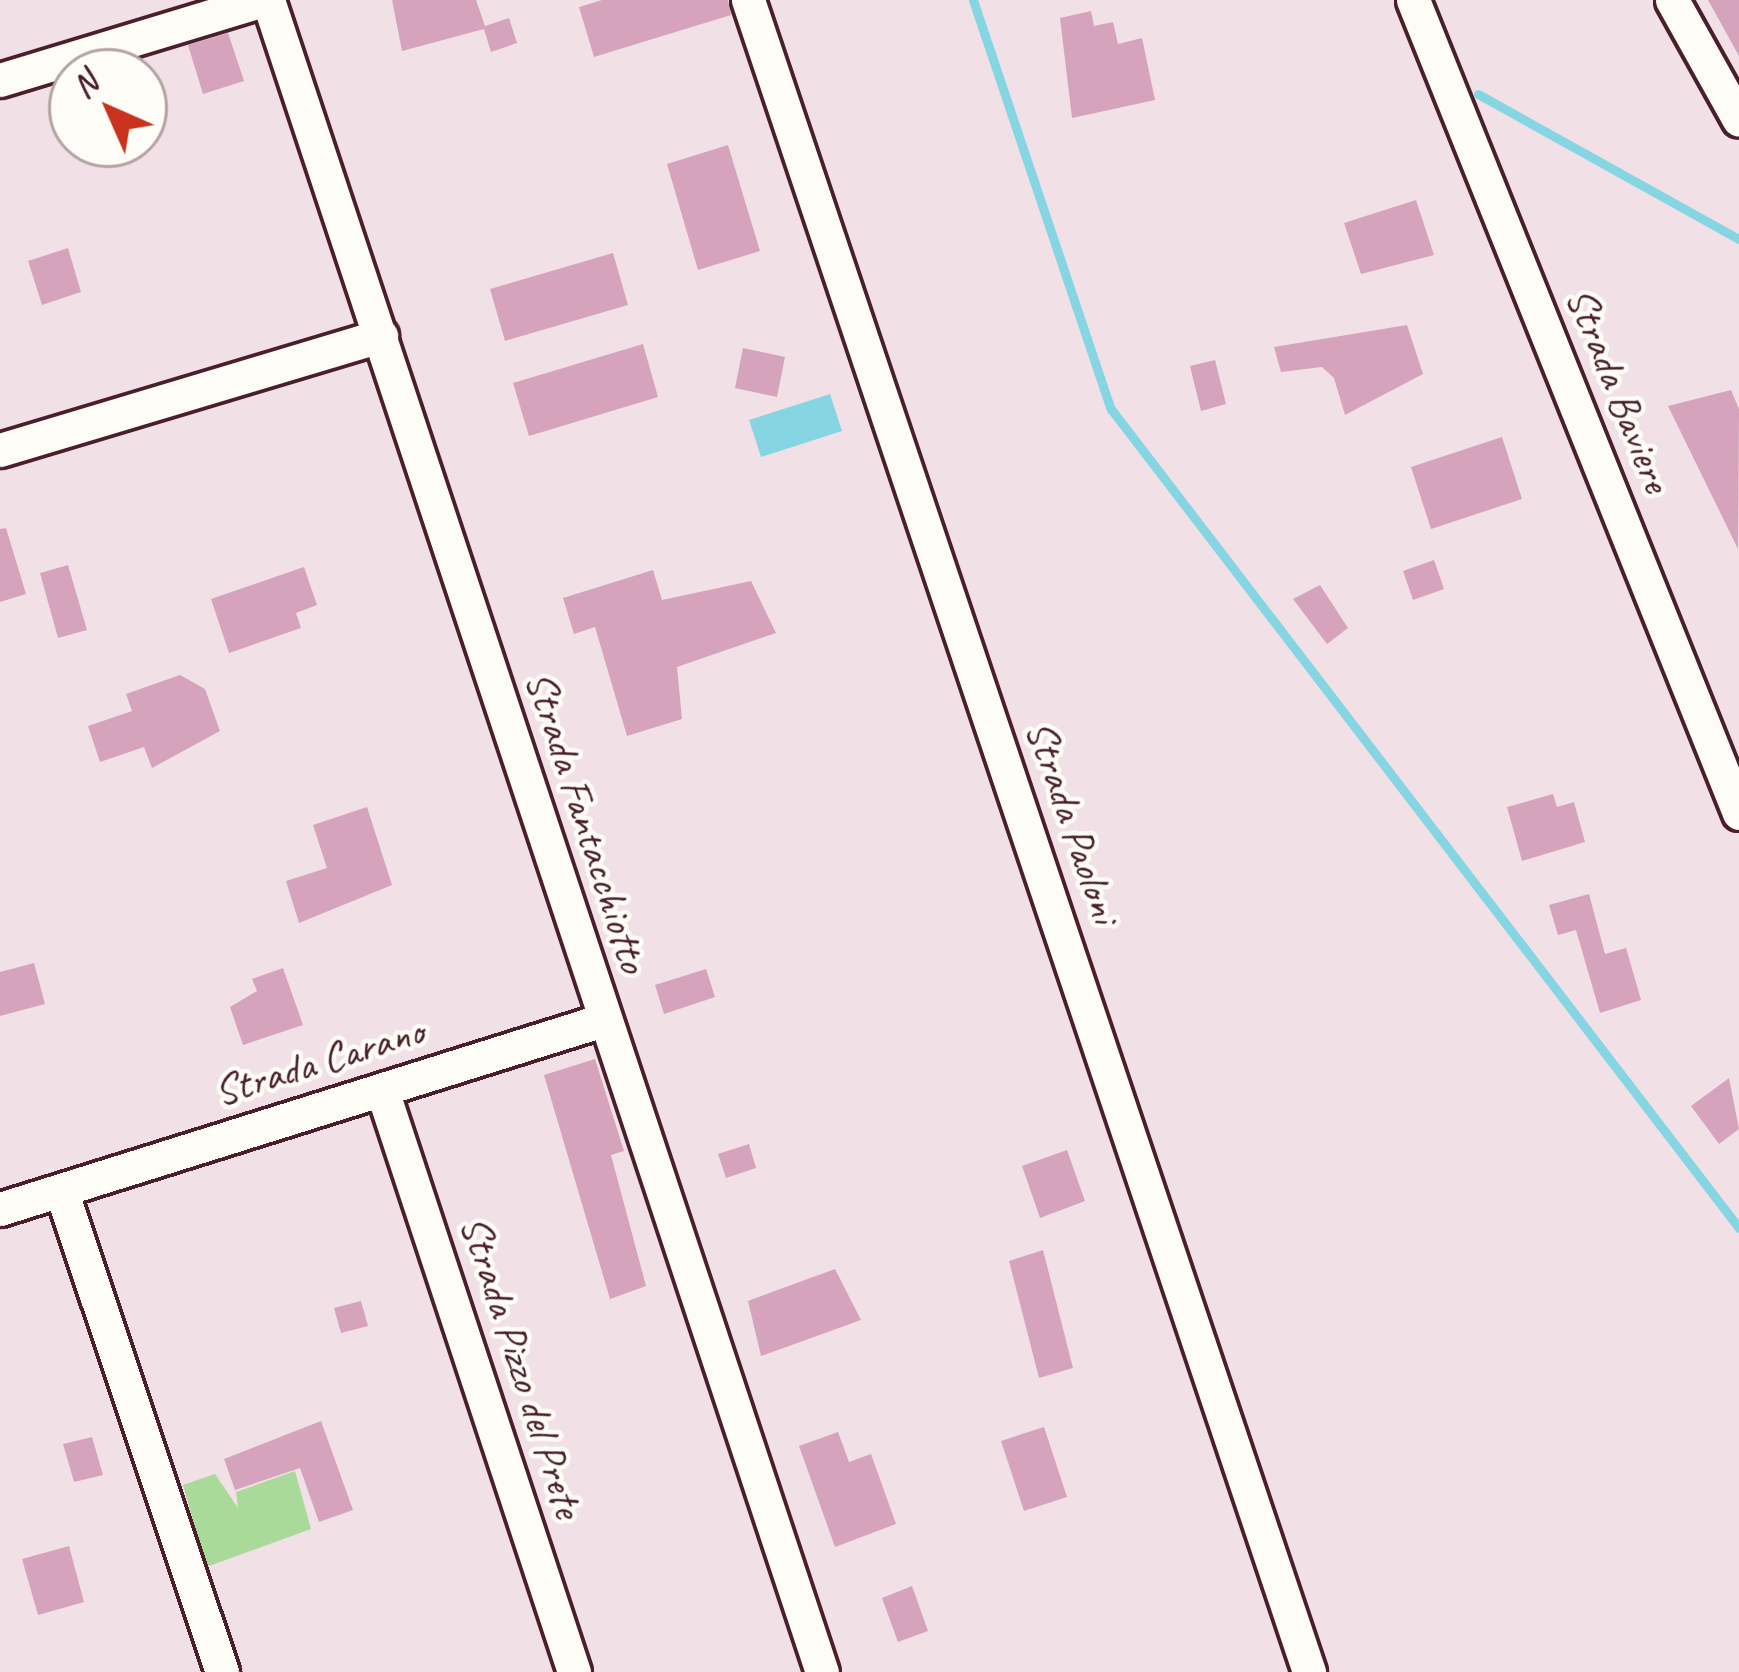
<!DOCTYPE html>
<html>
<head>
<meta charset="utf-8">
<style>
  body { margin:0 }
  #map { position:relative; width:1739px; height:1672px; overflow:hidden; background:#f1e1e6; font-family:Caveat,sans-serif }
  div>[style] { position:absolute }
  .green>* { inset:0; background:#a9da9a }
  .water>* { inset:0; background:#86d5e3 }
  .stream>* { height:9px; margin:-4.5px; padding:0 4.5px; transform-origin:4.5px; border-radius:4.5px; background:#86d5e3 }
  .building>* { inset:0; background:#d6a3bd }
  .roads { filter:drop-shadow(3px 0 #4a1f2b) drop-shadow(-3px 0 #4a1f2b) drop-shadow(0 3px #4a1f2b) drop-shadow(0 -3px #4a1f2b) }
  .minor>* { height:33px; margin:-16.5px; padding:0 16.5px; transform-origin:16.5px; border-radius:16.5px; background:#fdfcf7 }
  span { translate:-50% -50%; white-space:nowrap; text-align:center; line-height:1.15; -webkit-text-stroke:9px #fdfcf7; paint-order:stroke }
  .street-label { font-size:42px; color:#4a1f2b }
  .north { position:absolute; left:48px; top:48px; width:120px; height:120px; box-sizing:border-box; background:#fdfcf7; border:3px solid #b5a4a5; border-radius:50%; rotate:315deg; font-size:33px; font-weight:700; line-height:48px; text-align:center; color:#4a1f2b }
  .north::after { content:''; display:block; margin:auto; width:42px; height:54px; background:#c8321e; clip-path:polygon(50% 0,100% 100%,50% 72%,0 100%) }
</style>
</head>
<body>
<div id="map">
  <div class="green">
    <i style="clip-path:polygon(295px 1471px,311px 1529px,206px 1567px,183px 1485px,215px 1474px,238px 1508px,236px 1492px)"></i>
  </div>
  <div class="water">
    <i style="clip-path:polygon(830px 394px,842px 431px,761px 457px,749px 420px)"></i>
  </div>
  <div class="stream">
    <i style="left:973px;top:0;width:432px;rotate:71.4deg"></i>
    <i style="left:1111px;top:409px;width:1032px;rotate:52.52deg"></i>
    <i style="left:1478px;top:94px;width:299px;rotate:29.1deg"></i>
  </div>
  <div class="building">
    <i style="clip-path:polygon(392px 0,476px 0,485px 26px,509px 18px,517px 43px,491px 52px,484px 29px,402px 51px)"></i>
    <i style="clip-path:polygon(602px 0,728px 0,731px 15px,594px 57px,579px 7px)"></i>
    <i style="clip-path:polygon(1708px 0,1739px 0,1739px 56px)"></i>
    <i style="clip-path:polygon(1091px 11px,1094px 26px,1113px 22px,1118px 44px,1142px 38px,1155px 100px,1072px 118px,1060px 18px)"></i>
    <i style="clip-path:polygon(228px 33px,244px 81px,203px 94px,188px 45px)"></i>
    <i style="clip-path:polygon(728px 145px,760px 251px,698px 270px,667px 164px)"></i>
    <i style="clip-path:polygon(1416px 200px,1434px 255px,1361px 274px,1344px 223px)"></i>
    <i style="clip-path:polygon(68px 248px,81px 292px,42px 305px,28px 261px)"></i>
    <i style="clip-path:polygon(613px 253px,628px 305px,505px 341px,490px 289px)"></i>
    <i style="clip-path:polygon(1407px 325px,1423px 374px,1345px 415px,1334px 378px,1322px 367px,1281px 372px,1274px 347px)"></i>
    <i style="clip-path:polygon(643px 344px,658px 397px,529px 436px,513px 383px)"></i>
    <i style="clip-path:polygon(743px 348px,785px 357px,777px 397px,735px 388px)"></i>
    <i style="clip-path:polygon(1215px 360px,1226px 404px,1201px 411px,1190px 366px)"></i>
    <i style="clip-path:polygon(1731px 390px,1739px 409px,1738px 549px,1668px 406px)"></i>
    <i style="clip-path:polygon(1502px 437px,1522px 499px,1431px 529px,1411px 467px)"></i>
    <i style="clip-path:polygon(6px 528px,26px 594px,0 602px,0 529px)"></i>
    <i style="clip-path:polygon(1434px 560px,1444px 589px,1413px 600px,1403px 571px)"></i>
    <i style="clip-path:polygon(68px 565px,87px 630px,58px 638px,40px 573px)"></i>
    <i style="clip-path:polygon(304px 567px,317px 605px,296px 613px,301px 628px,229px 653px,211px 599px)"></i>
    <i style="clip-path:polygon(653px 570px,662px 600px,751px 581px,776px 633px,677px 667px,682px 719px,627px 736px,595px 627px,574px 634px,563px 598px)"></i>
    <i style="clip-path:polygon(1320px 585px,1348px 628px,1327px 644px,1293px 599px)"></i>
    <i style="clip-path:polygon(180px 675px,205px 689px,220px 731px,152px 768px,144px 747px,100px 762px,88px 726px,132px 711px,126px 694px)"></i>
    <i style="clip-path:polygon(1553px 794px,1557px 807px,1574px 802px,1585px 842px,1522px 861px,1507px 807px)"></i>
    <i style="clip-path:polygon(367px 807px,392px 885px,299px 923px,286px 881px,327px 868px,313px 825px)"></i>
    <i style="clip-path:polygon(1589px 894px,1605px 954px,1626px 948px,1641px 1000px,1600px 1013px,1576px 930px,1558px 935px,1549px 905px)"></i>
    <i style="clip-path:polygon(34px 963px,45px 1004px,0 1016px,0 972px)"></i>
    <i style="clip-path:polygon(283px 968px,303px 1025px,243px 1045px,230px 1007px,257px 991px,252px 979px)"></i>
    <i style="clip-path:polygon(706px 969px,715px 997px,664px 1014px,655px 985px)"></i>
    <i style="clip-path:polygon(595px 1059px,624px 1151px,611px 1155px,646px 1286px,610px 1299px,544px 1075px)"></i>
    <i style="clip-path:polygon(1729px 1078px,1739px 1129px,1719px 1144px,1691px 1106px)"></i>
    <i style="clip-path:polygon(749px 1144px,756px 1168px,726px 1178px,718px 1154px)"></i>
    <i style="clip-path:polygon(1067px 1150px,1085px 1201px,1040px 1218px,1022px 1166px)"></i>
    <i style="clip-path:polygon(1043px 1250px,1073px 1368px,1039px 1378px,1009px 1261px)"></i>
    <i style="clip-path:polygon(835px 1269px,861px 1320px,761px 1356px,748px 1301px)"></i>
    <i style="clip-path:polygon(361px 1301px,368px 1326px,341px 1333px,334px 1308px)"></i>
    <i style="clip-path:polygon(321px 1421px,353px 1510px,319px 1522px,300px 1468px,235px 1490px,224px 1459px)"></i>
    <i style="clip-path:polygon(1044px 1427px,1067px 1497px,1024px 1511px,1001px 1441px)"></i>
    <i style="clip-path:polygon(838px 1432px,849px 1462px,871px 1454px,896px 1524px,835px 1547px,799px 1446px)"></i>
    <i style="clip-path:polygon(92px 1437px,103px 1475px,74px 1482px,63px 1444px)"></i>
    <i style="clip-path:polygon(69px 1546px,84px 1602px,38px 1615px,22px 1559px)"></i>
    <i style="clip-path:polygon(912px 1586px,928px 1631px,898px 1642px,882px 1598px)"></i>
  </div>
  <div class="roads">
    <div class="minor">
      <i style="left:268px;top:0;width:1761px;rotate:71.67deg"></i>
      <i style="left:748px;top:0;width:1764px;rotate:71.45deg"></i>
      <i style="left:1413px;top:0;width:876px;rotate:68.15deg"></i>
      <i style="left:1672px;top:0;width:137px;rotate:60.8deg"></i>
      <i style="left:0;top:80px;width:276px;rotate:-16.9deg"></i>
      <i style="left:0;top:450px;width:398px;rotate:-16.7deg"></i>
      <i style="left:382px;top:1090px;width:613px;rotate:71.74deg"></i>
      <i style="left:61px;top:1190px;width:508px;rotate:71.53deg"></i>
      <i style="left:0;top:1209px;width:632px;rotate:-17.4deg"></i>
    </div>
  </div>
  <div class="street-label">
    <span style="left:1618px;top:390px;rotate:68deg">Strada Baviere</span>
    <span style="left:586px;top:822px;rotate:72deg">Strada Fantacchiotto</span>
    <span style="left:1072px;top:822px;rotate:71deg">Strada Paoloni</span>
    <span style="left:319px;top:1062px;rotate:-17deg">Strada Carano</span>
    <span style="left:521px;top:1367px;rotate:72deg">Strada Pizzo del Prete</span>
  </div>
  <div class="north">N</div>
</div>
</body>
</html>
